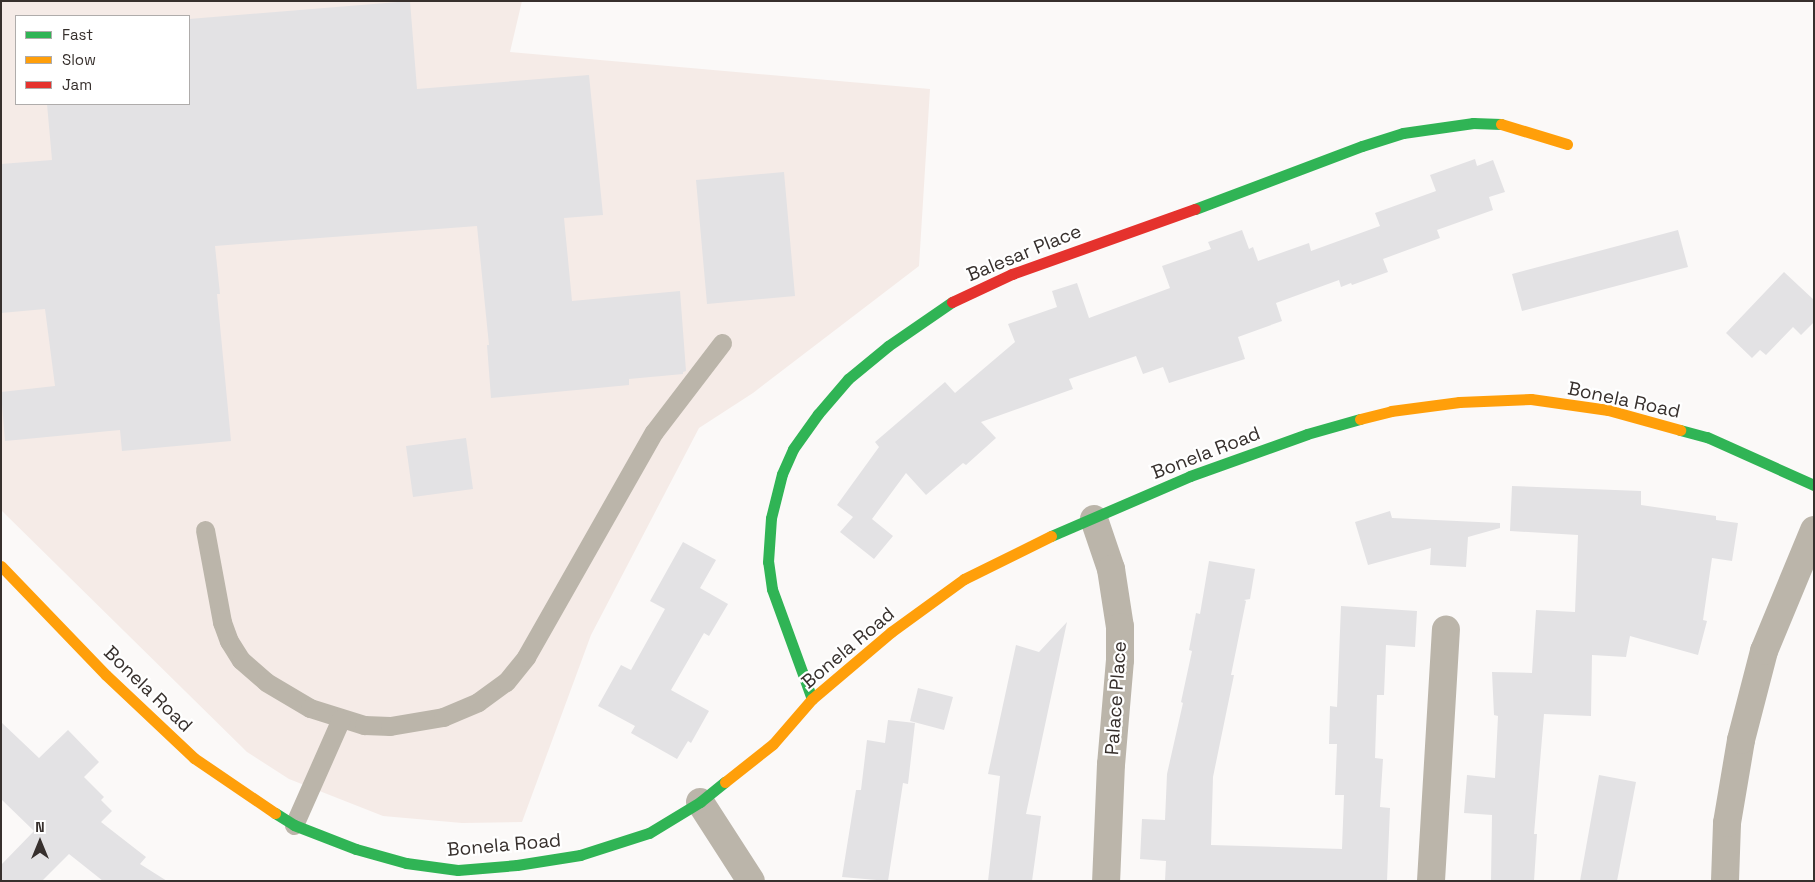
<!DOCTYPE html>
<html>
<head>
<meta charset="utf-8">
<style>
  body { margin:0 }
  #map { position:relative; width:1815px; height:882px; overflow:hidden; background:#fbf9f8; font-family:"Space Grotesk",sans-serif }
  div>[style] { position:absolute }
  .built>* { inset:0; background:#f5ebe7 }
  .building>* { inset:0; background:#e3e2e4 }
  .lane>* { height:19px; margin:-9.5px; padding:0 9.5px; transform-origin:9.5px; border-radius:9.5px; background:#bbb5aa }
  .street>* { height:28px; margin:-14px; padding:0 14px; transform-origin:14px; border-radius:14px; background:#bbb5aa }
  .fast>* { height:11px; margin:-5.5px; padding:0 5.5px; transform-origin:5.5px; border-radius:5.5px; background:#30b455 }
  .slow>* { height:11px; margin:-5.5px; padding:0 5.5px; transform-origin:5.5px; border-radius:5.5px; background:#ff9f0a }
  .jam>* { height:11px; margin:-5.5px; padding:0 5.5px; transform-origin:5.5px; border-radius:5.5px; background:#e5322d }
  span { translate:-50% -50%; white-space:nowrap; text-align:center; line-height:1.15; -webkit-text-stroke:4.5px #fff; paint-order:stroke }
  .street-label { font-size:19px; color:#37302d }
  .frame { position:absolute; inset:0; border:2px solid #37302d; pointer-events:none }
  .legend { position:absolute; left:15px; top:15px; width:175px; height:90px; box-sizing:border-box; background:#fff; border:1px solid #afacab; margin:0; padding:6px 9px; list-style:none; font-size:15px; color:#37302d }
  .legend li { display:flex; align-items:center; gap:10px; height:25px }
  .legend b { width:25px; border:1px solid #afacab }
  .north { position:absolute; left:15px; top:817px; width:50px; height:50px; -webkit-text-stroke:4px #fff; paint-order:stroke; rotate:0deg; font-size:14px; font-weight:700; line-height:20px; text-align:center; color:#37302d }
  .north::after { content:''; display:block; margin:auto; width:18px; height:22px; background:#37302d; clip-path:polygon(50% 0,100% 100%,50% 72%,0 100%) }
</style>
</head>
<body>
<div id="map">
  <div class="built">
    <i style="clip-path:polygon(evenodd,1px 1px,522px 1px,510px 52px,930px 89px,919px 266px,753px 393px,699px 428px,591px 635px,522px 822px,462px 823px,383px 816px,289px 779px,247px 752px,1px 510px,1px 1px,16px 16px,189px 16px,189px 104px,16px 104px,16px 16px)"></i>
  </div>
  <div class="building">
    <i style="clip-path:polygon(410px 1px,417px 89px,589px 75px,603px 215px,564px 218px,572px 301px,680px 291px,686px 371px,683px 372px,683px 374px,629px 379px,629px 385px,491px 398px,487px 345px,489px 345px,477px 226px,215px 246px,220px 294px,217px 294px,231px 441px,122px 451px,120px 430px,5px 441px,1px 392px,55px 386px,45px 309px,1px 313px,1px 164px,52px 160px,47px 104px,189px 104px,189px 19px)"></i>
    <i style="clip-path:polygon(1475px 159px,1477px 166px,1493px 160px,1505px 192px,1489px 197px,1493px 210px,1437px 230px,1440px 238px,1383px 259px,1388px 272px,1352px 285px,1351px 283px,1341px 287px,1339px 280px,1276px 303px,1282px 321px,1238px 337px,1245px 359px,1169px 383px,1163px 367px,1143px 374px,1136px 356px,1069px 379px,1073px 389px,981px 422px,996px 438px,966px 465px,963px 463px,926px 495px,906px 473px,872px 519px,893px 536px,874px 559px,840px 532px,853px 517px,837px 505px,879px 447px,875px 442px,945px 382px,955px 393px,1015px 342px,1008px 324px,1057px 307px,1052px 291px,1077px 283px,1089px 318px,1170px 288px,1162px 266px,1211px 249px,1208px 242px,1242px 230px,1249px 249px,1253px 247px,1258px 261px,1309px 243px,1311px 251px,1380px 226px,1375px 213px,1436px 191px,1430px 175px)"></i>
    <i style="clip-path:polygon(784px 172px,795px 296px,707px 304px,696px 180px)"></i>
    <i style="clip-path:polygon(1678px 230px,1688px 267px,1522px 311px,1512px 274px)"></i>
    <i style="clip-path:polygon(1784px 272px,1814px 300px,1814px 322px,1801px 335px,1793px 327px,1766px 355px,1760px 350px,1752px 358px,1726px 333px)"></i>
    <i style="clip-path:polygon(466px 438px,473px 489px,413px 497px,406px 446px)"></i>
    <i style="clip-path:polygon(1512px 486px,1641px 491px,1641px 505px,1716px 516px,1716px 520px,1738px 523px,1732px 561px,1712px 558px,1703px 620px,1707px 621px,1698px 655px,1630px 636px,1626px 657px,1592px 655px,1591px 716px,1544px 714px,1534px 834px,1537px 834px,1534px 881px,1491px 881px,1492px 815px,1464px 813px,1467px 775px,1495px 778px,1498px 716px,1494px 715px,1492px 672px,1532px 673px,1536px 610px,1575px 612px,1578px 535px,1510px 531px)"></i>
    <i style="clip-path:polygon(1390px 511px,1392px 518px,1500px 523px,1500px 528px,1468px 537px,1466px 567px,1430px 565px,1431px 548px,1368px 565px,1355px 522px)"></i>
    <i style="clip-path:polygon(683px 542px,716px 560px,700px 588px,728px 604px,709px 636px,704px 633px,671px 690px,709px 711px,691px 743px,688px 741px,677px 759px,631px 733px,635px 726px,598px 706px,621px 665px,631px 670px,665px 609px,650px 601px)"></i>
    <i style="clip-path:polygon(1209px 561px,1255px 569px,1250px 599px,1244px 600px,1246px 601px,1231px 675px,1234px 675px,1213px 777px,1211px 845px,1342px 849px,1344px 795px,1335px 795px,1337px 744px,1329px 744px,1330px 706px,1337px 707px,1341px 606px,1417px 611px,1415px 647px,1386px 645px,1384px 695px,1377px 695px,1375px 758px,1383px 759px,1380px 807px,1390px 808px,1387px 881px,1165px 881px,1166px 861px,1140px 859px,1142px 819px,1165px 820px,1167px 774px,1183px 703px,1181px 702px,1192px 651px,1189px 650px,1196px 613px,1200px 614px)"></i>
    <i style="clip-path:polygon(1067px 622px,1026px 814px,1041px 816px,1032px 881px,988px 881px,1000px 776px,988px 774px,1016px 645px,1039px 652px)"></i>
    <i style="clip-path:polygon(918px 688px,953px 697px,944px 730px,910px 721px)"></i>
    <i style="clip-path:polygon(888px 720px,915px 723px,908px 784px,903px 783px,888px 881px,842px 877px,856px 790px,861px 790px,867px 740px,885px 743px)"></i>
    <i style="clip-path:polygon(1px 722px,39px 758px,68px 730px,99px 762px,84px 777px,104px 797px,101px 800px,112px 811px,101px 822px,146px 857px,140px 864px,167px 881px,103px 881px,69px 854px,42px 881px,1px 881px,1px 865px,34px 831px,1px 799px)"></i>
    <i style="clip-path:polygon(1599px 775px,1636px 782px,1617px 881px,1580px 881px)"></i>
  </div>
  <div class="lane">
    <i style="left:205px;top:530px;width:94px;rotate:79.5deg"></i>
    <i style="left:222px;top:622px;width:20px;rotate:70deg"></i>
    <i style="left:229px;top:641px;width:22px;rotate:58deg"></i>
    <i style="left:241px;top:660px;width:33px;rotate:41deg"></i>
    <i style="left:266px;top:682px;width:51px;rotate:30.6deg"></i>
    <i style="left:310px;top:708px;width:57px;rotate:17.5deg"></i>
    <i style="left:364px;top:725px;width:26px;rotate:2deg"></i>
    <i style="left:390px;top:726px;width:54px;rotate:-9.6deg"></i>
    <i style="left:443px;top:717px;width:38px;rotate:-23deg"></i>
    <i style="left:478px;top:702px;width:34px;rotate:-36deg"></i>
    <i style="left:506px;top:682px;width:32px;rotate:-51deg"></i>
    <i style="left:526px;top:657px;width:259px;rotate:-60.4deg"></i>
    <i style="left:654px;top:432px;width:112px;rotate:-52.6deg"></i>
    <i style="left:294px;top:825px;width:116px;rotate:-66.1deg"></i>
  </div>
  <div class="street">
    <i style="left:1094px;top:519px;width:53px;rotate:71.2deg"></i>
    <i style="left:1111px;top:569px;width:59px;rotate:81.2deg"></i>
    <i style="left:1120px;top:627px;width:33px;rotate:90deg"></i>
    <i style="left:1120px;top:660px;width:104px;rotate:94.9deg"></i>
    <i style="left:1111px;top:764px;width:117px;rotate:92.4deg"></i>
    <i style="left:700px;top:802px;width:94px;rotate:57.2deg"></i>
    <i style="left:1431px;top:881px;width:252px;rotate:-86.6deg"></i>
    <i style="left:1725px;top:881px;width:58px;rotate:-88deg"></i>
    <i style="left:1727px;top:823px;width:84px;rotate:-80.4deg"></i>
    <i style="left:1741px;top:740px;width:92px;rotate:-75.5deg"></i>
    <i style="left:1764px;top:651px;width:131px;rotate:-67.5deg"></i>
  </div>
  <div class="fast">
    <i style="left:1195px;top:209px;width:178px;rotate:-20.7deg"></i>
    <i style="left:1362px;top:146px;width:43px;rotate:-17.6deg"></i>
    <i style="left:1403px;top:133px;width:71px;rotate:-8.1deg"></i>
    <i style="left:1473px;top:123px;width:28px;rotate:2deg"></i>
    <i style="left:1680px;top:430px;width:28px;rotate:15deg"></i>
    <i style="left:1707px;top:437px;width:117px;rotate:24.2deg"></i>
    <i style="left:1051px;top:536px;width:151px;rotate:-23.3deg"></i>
    <i style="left:1190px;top:476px;width:124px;rotate:-19.7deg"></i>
    <i style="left:1307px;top:434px;width:55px;rotate:-15.8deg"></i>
    <i style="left:812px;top:699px;width:117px;rotate:-110deg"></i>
    <i style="left:772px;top:589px;width:27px;rotate:-98deg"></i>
    <i style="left:768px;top:562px;width:44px;rotate:-86.1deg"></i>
    <i style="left:771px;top:518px;width:45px;rotate:-76deg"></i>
    <i style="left:782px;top:474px;width:27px;rotate:-66deg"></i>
    <i style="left:793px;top:449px;width:43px;rotate:-54.5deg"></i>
    <i style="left:818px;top:414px;width:46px;rotate:-49.4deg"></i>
    <i style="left:848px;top:379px;width:52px;rotate:-39.5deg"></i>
    <i style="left:888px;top:346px;width:78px;rotate:-34.5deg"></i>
    <i style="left:275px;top:813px;width:22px;rotate:32deg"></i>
    <i style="left:294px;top:825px;width:66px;rotate:21.2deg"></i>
    <i style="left:356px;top:849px;width:52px;rotate:15.6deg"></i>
    <i style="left:406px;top:863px;width:52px;rotate:7.7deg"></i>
    <i style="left:458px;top:870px;width:59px;rotate:-4.8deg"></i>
    <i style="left:517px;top:865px;width:64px;rotate:-9deg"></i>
    <i style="left:580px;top:855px;width:72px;rotate:-17.7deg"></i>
    <i style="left:649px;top:833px;width:60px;rotate:-31.3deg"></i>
    <i style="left:700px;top:802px;width:32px;rotate:-39deg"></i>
  </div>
  <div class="slow">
    <i style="left:1501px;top:124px;width:69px;rotate:16.9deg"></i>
    <i style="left:1360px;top:419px;width:32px;rotate:-14deg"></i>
    <i style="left:1391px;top:411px;width:69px;rotate:-7.5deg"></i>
    <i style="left:1459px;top:402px;width:72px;rotate:-2.4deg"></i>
    <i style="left:1531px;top:399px;width:78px;rotate:8.1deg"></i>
    <i style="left:1608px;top:410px;width:75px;rotate:15.5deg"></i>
    <i style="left:1px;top:566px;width:151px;rotate:46.1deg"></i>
    <i style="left:106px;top:675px;width:121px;rotate:43.3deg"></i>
    <i style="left:194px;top:758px;width:98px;rotate:34.2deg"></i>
    <i style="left:725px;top:782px;width:61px;rotate:-38.4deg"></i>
    <i style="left:773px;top:744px;width:60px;rotate:-49.1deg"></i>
    <i style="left:812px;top:699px;width:104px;rotate:-40.3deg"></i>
    <i style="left:891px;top:632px;width:90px;rotate:-36deg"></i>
    <i style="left:964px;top:579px;width:97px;rotate:-26.3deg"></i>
  </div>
  <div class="jam">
    <i style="left:952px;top:302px;width:66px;rotate:-25deg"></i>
    <i style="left:1012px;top:274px;width:194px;rotate:-19.6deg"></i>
  </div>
  <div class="street-label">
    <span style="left:1024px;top:253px;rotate:-22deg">Balesar Place</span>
    <span style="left:1624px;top:400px;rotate:12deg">Bonela Road</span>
    <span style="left:1206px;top:453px;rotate:-21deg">Bonela Road</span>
    <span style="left:848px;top:648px;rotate:-40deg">Bonela Road</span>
    <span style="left:148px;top:689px;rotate:44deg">Bonela Road</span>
    <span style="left:1116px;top:698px;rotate:-86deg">Palace Place</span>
    <span style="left:504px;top:845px;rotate:-5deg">Bonela Road</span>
  </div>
  <div class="frame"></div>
  <ul class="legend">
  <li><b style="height:6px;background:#30b455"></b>Fast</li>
  <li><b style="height:6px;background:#ff9f0a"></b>Slow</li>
  <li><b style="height:6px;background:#e5322d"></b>Jam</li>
  </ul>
  <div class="north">N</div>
</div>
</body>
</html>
